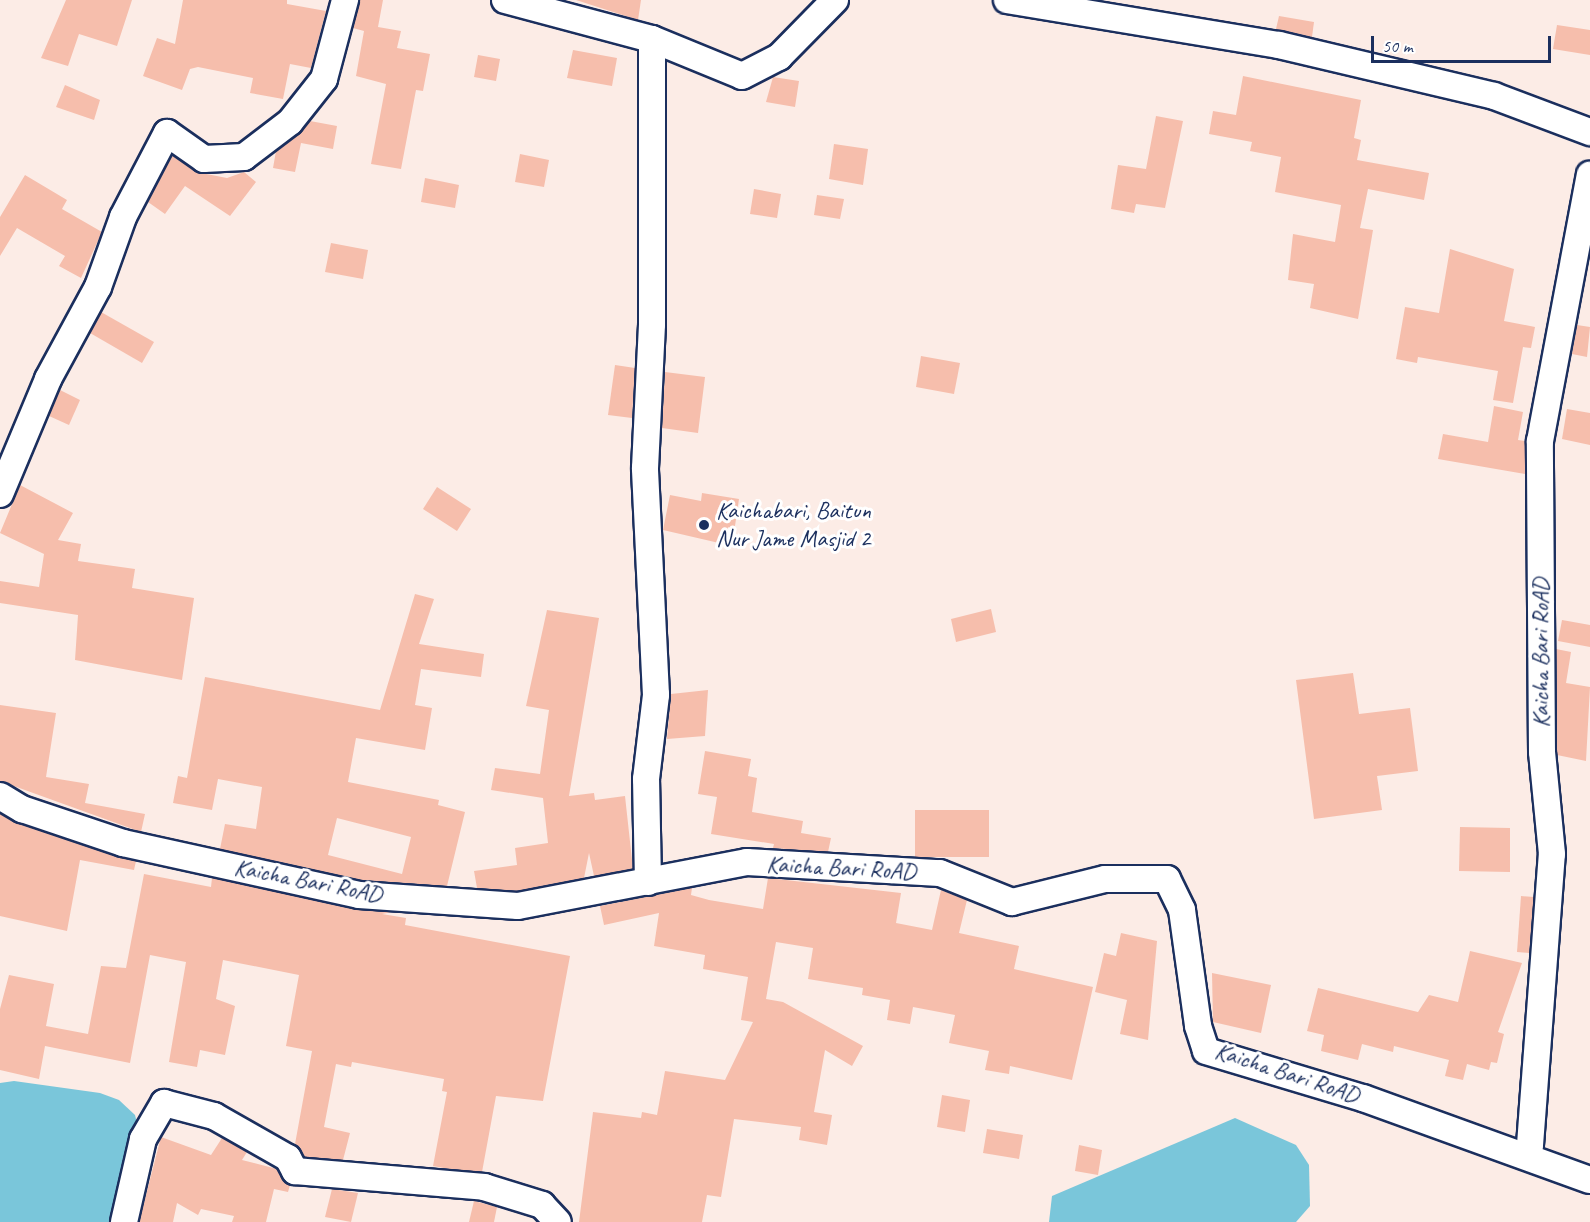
<!DOCTYPE html>
<html>
<head>
<meta charset="utf-8">
<style>
  body { margin:0 }
  #map { position:relative; width:1590px; height:1222px; overflow:hidden; background:#fcece6; font-family:Caveat,sans-serif }
  div>[style] { position:absolute }
  .water>* { inset:0; background:#7ac6da }
  .building>* { inset:0; background:#f6beac }
  .roads { filter:drop-shadow(2px 0 #1b2f5e) drop-shadow(-2px 0 #1b2f5e) drop-shadow(0 2px #1b2f5e) drop-shadow(0 -2px #1b2f5e) }
  .minor>* { height:26px; margin:-13px; padding:0 13px; transform-origin:13px; border-radius:13px; background:#fff }
  .dots>* { width:16px; height:16px; translate:-50% -50%; box-sizing:border-box; border:3px solid #fff; border-radius:50% }
  span { translate:-50% -50%; white-space:nowrap; text-align:center; line-height:1.15; -webkit-text-stroke:6px #fff; paint-order:stroke }
  .poi-label { font-size:24px; color:#1b2f5e }
  .left { translate:0 -50%; text-align:left }
  .street-label { font-size:24px; color:#1b2f5e }
  .scale { position:absolute; left:1371px; top:36px; width:180px; height:27px; box-sizing:border-box; border:3px solid #1b2f5e; border-top:0; padding-left:8px; font-size:18px; line-height:21px; white-space:nowrap; color:#1b2f5e; -webkit-text-stroke:4px #fff; paint-order:stroke }
</style>
</head>
<body>
<div id="map">
  <div class="water">
    <i style="clip-path:polygon(14px 1081px,100px 1093px,119px 1100px,135px 1115px,138px 1127px,113px 1222px,0 1222px,0 1083px)"></i>
    <i style="clip-path:polygon(1235px 1118px,1296px 1145px,1309px 1165px,1310px 1206px,1296px 1222px,1049px 1222px,1052px 1196px)"></i>
  </div>
  <div class="building">
    <i style="clip-path:polygon(66px 0,132px 0,117px 46px,79px 34px,68px 66px,41px 58px)"></i>
    <i style="clip-path:polygon(183px 0,287px 0,287px 4px,326px 11px,311px 68px,290px 64px,283px 99px,250px 93px,253px 78px,198px 67px,190px 69px,182px 90px,143px 76px,157px 38px,175px 44px)"></i>
    <i style="clip-path:polygon(360px 0,383px 0,378px 27px,401px 31px,397px 48px,430px 54px,423px 91px,416px 90px,401px 169px,371px 164px,386px 84px,356px 76px,364px 31px,353px 28px)"></i>
    <i style="clip-path:polygon(576px 0,641px 0,638px 20px)"></i>
    <i style="clip-path:polygon(1279px 16px,1314px 22px,1312px 37px,1276px 29px)"></i>
    <i style="clip-path:polygon(1557px 25px,1590px 30px,1590px 55px,1553px 49px)"></i>
    <i style="clip-path:polygon(573px 50px,617px 58px,612px 86px,567px 78px)"></i>
    <i style="clip-path:polygon(478px 55px,500px 59px,496px 81px,474px 77px)"></i>
    <i style="clip-path:polygon(1243px 76px,1361px 100px,1354px 138px,1361px 140px,1357px 160px,1429px 173px,1424px 200px,1368px 189px,1360px 228px,1373px 230px,1358px 319px,1310px 308px,1314px 284px,1288px 280px,1293px 234px,1335px 242px,1341px 205px,1275px 192px,1281px 157px,1250px 151px,1252px 142px,1209px 134px,1213px 111px,1236px 115px)"></i>
    <i style="clip-path:polygon(773px 77px,799px 81px,795px 107px,766px 102px)"></i>
    <i style="clip-path:polygon(65px 85px,100px 100px,94px 120px,56px 107px)"></i>
    <i style="clip-path:polygon(1156px 116px,1183px 121px,1165px 208px,1136px 204px,1134px 213px,1111px 209px,1118px 165px,1146px 169px)"></i>
    <i style="clip-path:polygon(310px 121px,337px 126px,333px 149px,301px 143px,295px 172px,273px 168px,276px 151px)"></i>
    <i style="clip-path:polygon(834px 144px,868px 149px,863px 185px,829px 179px)"></i>
    <i style="clip-path:polygon(520px 154px,549px 160px,544px 187px,515px 182px)"></i>
    <i style="clip-path:polygon(172px 155px,196px 172px,227px 178px,244px 172px,256px 182px,230px 216px,185px 186px,165px 214px,148px 202px)"></i>
    <i style="clip-path:polygon(25px 175px,67px 200px,62px 209px,102px 232px,81px 278px,59px 266px,65px 256px,17px 228px,0 256px,0 217px)"></i>
    <i style="clip-path:polygon(425px 178px,459px 185px,455px 208px,421px 202px)"></i>
    <i style="clip-path:polygon(754px 189px,781px 194px,777px 218px,750px 214px)"></i>
    <i style="clip-path:polygon(817px 195px,844px 199px,840px 219px,814px 215px)"></i>
    <i style="clip-path:polygon(331px 243px,368px 250px,363px 279px,325px 272px)"></i>
    <i style="clip-path:polygon(1450px 249px,1514px 269px,1504px 321px,1535px 327px,1531px 348px,1523px 347px,1513px 403px,1493px 400px,1498px 371px,1418px 357px,1417px 363px,1396px 359px,1405px 307px,1439px 313px)"></i>
    <i style="clip-path:polygon(101px 312px,154px 342px,142px 363px,90px 333px)"></i>
    <i style="clip-path:polygon(1577px 325px,1590px 327px,1587px 357px,1572px 354px)"></i>
    <i style="clip-path:polygon(921px 356px,960px 363px,954px 394px,916px 387px)"></i>
    <i style="clip-path:polygon(615px 365px,635px 368px,632px 418px,608px 415px)"></i>
    <i style="clip-path:polygon(665px 372px,705px 377px,698px 433px,662px 428px)"></i>
    <i style="clip-path:polygon(60px 390px,80px 400px,69px 425px,49px 416px)"></i>
    <i style="clip-path:polygon(1494px 406px,1523px 412px,1518px 440px,1525px 441px,1525px 474px,1438px 459px,1443px 434px,1488px 442px)"></i>
    <i style="clip-path:polygon(1567px 409px,1590px 413px,1590px 445px,1562px 439px)"></i>
    <i style="clip-path:polygon(20px 485px,73px 513px,58px 540px,81px 544px,78px 561px,135px 569px,132px 588px,194px 598px,182px 680px,75px 660px,78px 615px,0 603px,0 581px,39px 587px,44px 554px,0 533px)"></i>
    <i style="clip-path:polygon(437px 487px,471px 509px,457px 531px,423px 509px)"></i>
    <i style="clip-path:polygon(702px 493px,739px 499px,732px 546px,663px 530px,670px 495px,701px 501px)"></i>
    <i style="clip-path:polygon(evenodd,415px 594px,434px 599px,419px 644px,484px 654px,481px 677px,421px 669px,415px 705px,432px 708px,425px 750px,356px 738px,348px 782px,439px 800px,438px 805px,465px 812px,447px 886px,361px 880px,220px 849px,225px 824px,256px 829px,262px 787px,218px 779px,212px 810px,173px 803px,178px 776px,187px 778px,205px 677px,380px 710px,415px 594px,337px 818px,411px 837px,402px 874px,328px 855px,337px 818px)"></i>
    <i style="clip-path:polygon(991px 609px,996px 632px,956px 642px,951px 619px)"></i>
    <i style="clip-path:polygon(547px 610px,599px 618px,569px 796px,594px 793px,595px 800px,625px 796px,633px 869px,594px 876px,589px 853px,584px 878px,517px 891px,477px 888px,474px 871px,517px 865px,515px 848px,548px 843px,543px 798px,491px 790px,495px 768px,540px 774px,549px 710px,526px 706px)"></i>
    <i style="clip-path:polygon(1562px 620px,1590px 625px,1590px 647px,1558px 641px)"></i>
    <i style="clip-path:polygon(1556px 649px,1571px 652px,1566px 683px,1590px 687px,1586px 761px,1557px 755px)"></i>
    <i style="clip-path:polygon(1353px 673px,1359px 714px,1410px 708px,1418px 771px,1377px 776px,1382px 810px,1314px 819px,1296px 680px)"></i>
    <i style="clip-path:polygon(708px 690px,705px 736px,667px 739px,671px 694px)"></i>
    <i style="clip-path:polygon(0 705px,56px 713px,46px 777px,89px 784px,85px 803px,145px 814px,141px 832px,0 781px)"></i>
    <i style="clip-path:polygon(705px 751px,751px 759px,748px 776px,757px 778px,752px 812px,803px 821px,801px 833px,831px 838px,828px 852px,773px 848px,774px 844px,711px 834px,717px 797px,698px 794px)"></i>
    <i style="clip-path:polygon(915px 810px,989px 810px,989px 857px,915px 857px)"></i>
    <i style="clip-path:polygon(0 813px,136px 861px,134px 870px,80px 860px,67px 931px,0 916px)"></i>
    <i style="clip-path:polygon(1460px 827px,1510px 828px,1510px 872px,1459px 871px)"></i>
    <i style="clip-path:polygon(144px 874px,211px 887px,212px 878px,392px 912px,382px 914px,406px 918px,405px 925px,570px 956px,543px 1101px,496px 1096px,482px 1172px,449px 1169px,433px 1166px,447px 1092px,442px 1091px,444px 1079px,352px 1062px,351px 1067px,336px 1064px,324px 1127px,350px 1133px,343px 1160px,304px 1157px,295px 1144px,312px 1051px,286px 1046px,299px 975px,223px 960px,216px 999px,235px 1006px,225px 1055px,200px 1050px,197px 1067px,169px 1062px,186px 962px,150px 955px,130px 1063px,45px 1046px,39px 1079px,0 1070px,0 1009px,9px 975px,54px 984px,46px 1026px,88px 1034px,101px 966px,126px 968px)"></i>
    <i style="clip-path:polygon(768px 878px,901px 893px,896px 923px,932px 930px,941px 890px,967px 900px,959px 933px,1019px 946px,1014px 969px,1093px 987px,1072px 1080px,1010px 1066px,1009px 1074px,985px 1070px,989px 1051px,949px 1043px,955px 1015px,913px 1007px,910px 1024px,887px 1020px,890px 1000px,862px 995px,863px 988px,808px 979px,813px 948px,776px 942px,766px 999px,783px 1002px,863px 1046px,852px 1066px,825px 1050px,814px 1112px,832px 1115px,827px 1145px,799px 1140px,801px 1127px,734px 1119px,721px 1197px,707px 1195px,702px 1222px,579px 1222px,593px 1112px,641px 1118px,642px 1112px,657px 1115px,665px 1071px,725px 1080px,753px 1022px,741px 1020px,748px 977px,703px 969px,705px 955px,654px 946px,659px 913px,604px 925px,600px 906px,692px 888px,691px 895px,709px 900px,763px 909px)"></i>
    <i style="clip-path:polygon(1521px 896px,1534px 897px,1529px 953px,1517px 952px)"></i>
    <i style="clip-path:polygon(1121px 933px,1157px 941px,1148px 1040px,1120px 1034px,1127px 1000px,1095px 992px,1104px 953px,1116px 956px)"></i>
    <i style="clip-path:polygon(1470px 951px,1522px 963px,1498px 1032px,1504px 1034px,1497px 1063px,1491px 1062px,1489px 1070px,1467px 1064px,1463px 1080px,1445px 1076px,1449px 1060px,1394px 1046px,1393px 1052px,1362px 1044px,1358px 1060px,1321px 1051px,1324px 1035px,1307px 1031px,1318px 988px,1418px 1012px,1429px 995px,1458px 1002px)"></i>
    <i style="clip-path:polygon(1212px 973px,1271px 985px,1261px 1033px,1213px 1022px)"></i>
    <i style="clip-path:polygon(942px 1095px,970px 1100px,965px 1132px,937px 1127px)"></i>
    <i style="clip-path:polygon(987px 1129px,1023px 1135px,1019px 1159px,983px 1153px)"></i>
    <i style="clip-path:polygon(161px 1137px,211px 1155px,222px 1138px,247px 1152px,242px 1160px,277px 1169px,290px 1185px,288px 1192px,274px 1189px,266px 1222px,232px 1222px,234px 1216px,201px 1209px,198px 1215px,177px 1203px,173px 1222px,139px 1222px)"></i>
    <i style="clip-path:polygon(1079px 1145px,1102px 1150px,1098px 1175px,1075px 1171px)"></i>
    <i style="clip-path:polygon(332px 1189px,358px 1193px,351px 1222px,325px 1217px)"></i>
    <i style="clip-path:polygon(474px 1201px,497px 1207px,494px 1222px,469px 1222px)"></i>
  </div>
  <div class="roads">
    <div class="minor">
      <i style="left:505px;top:0;width:152px;rotate:14.9deg"></i>
      <i style="left:652px;top:39px;width:97px;rotate:22.3deg"></i>
      <i style="left:742px;top:76px;width:42px;rotate:-27.2deg"></i>
      <i style="left:779px;top:57px;width:80px;rotate:-45.5deg"></i>
      <i style="left:1007px;top:0;width:276px;rotate:9.4deg"></i>
      <i style="left:1279px;top:45px;width:221px;rotate:13.3deg"></i>
      <i style="left:1494px;top:96px;width:103px;rotate:20.6deg"></i>
      <i style="left:0;top:494px;width:125px;rotate:-67.3deg"></i>
      <i style="left:48px;top:379px;width:105px;rotate:-61.5deg"></i>
      <i style="left:98px;top:287px;width:74px;rotate:-70.3deg"></i>
      <i style="left:123px;top:217px;width:95px;rotate:-62.4deg"></i>
      <i style="left:167px;top:133px;width:45px;rotate:35.1deg"></i>
      <i style="left:204px;top:159px;width:40px;rotate:-2.9deg"></i>
      <i style="left:244px;top:157px;width:58px;rotate:-37.3deg"></i>
      <i style="left:290px;top:122px;width:55px;rotate:-51.7deg"></i>
      <i style="left:324px;top:79px;width:82px;rotate:-75.1deg"></i>
      <i style="left:0;top:796px;width:26px;rotate:31deg"></i>
      <i style="left:22px;top:809px;width:107px;rotate:18.6deg"></i>
      <i style="left:123px;top:843px;width:242px;rotate:12.4deg"></i>
      <i style="left:359px;top:895px;width:159px;rotate:4deg"></i>
      <i style="left:518px;top:906px;width:233px;rotate:-10.9deg"></i>
      <i style="left:747px;top:862px;width:193px;rotate:3.3deg"></i>
      <i style="left:940px;top:873px;width:78px;rotate:21.9deg"></i>
      <i style="left:1012px;top:902px;width:96px;rotate:-13.9deg"></i>
      <i style="left:1105px;top:879px;width:62px"></i>
      <i style="left:1167px;top:879px;width:34px;rotate:64deg"></i>
      <i style="left:1182px;top:910px;width:117px;rotate:82.1deg"></i>
      <i style="left:1198px;top:1026px;width:26px;rotate:72deg"></i>
      <i style="left:1206px;top:1051px;width:164px;rotate:16.7deg"></i>
      <i style="left:1363px;top:1098px;width:241px;rotate:19.9deg"></i>
      <i style="left:648px;top:882px;width:103px;rotate:-91.1deg"></i>
      <i style="left:646px;top:779px;width:85px;rotate:-83.2deg"></i>
      <i style="left:656px;top:695px;width:227px;rotate:-92.8deg"></i>
      <i style="left:645px;top:468px;width:144px;rotate:-87.2deg"></i>
      <i style="left:652px;top:324px;width:285px;rotate:-90deg"></i>
      <i style="left:1525px;top:1154px;width:10px;rotate:-61deg"></i>
      <i style="left:1530px;top:1145px;width:292px;rotate:-85.7deg"></i>
      <i style="left:1552px;top:854px;width:102px;rotate:-95.6deg"></i>
      <i style="left:1542px;top:752px;width:311px;rotate:-90.4deg"></i>
      <i style="left:1540px;top:441px;width:271px;rotate:-79.4deg"></i>
      <i style="left:124px;top:1222px;width:85px;rotate:-77.1deg"></i>
      <i style="left:143px;top:1139px;width:42px;rotate:-59.7deg"></i>
      <i style="left:164px;top:1103px;width:52px;rotate:14.6deg"></i>
      <i style="left:214px;top:1116px;width:85px;rotate:29.6deg"></i>
      <i style="left:288px;top:1158px;width:15px;rotate:62deg"></i>
      <i style="left:295px;top:1171px;width:190px;rotate:4.8deg"></i>
      <i style="left:484px;top:1187px;width:61px;rotate:17.2deg"></i>
      <i style="left:542px;top:1205px;width:23px;rotate:47deg"></i>
    </div>
  </div>
  <div class="dots">
    <i style="left:704px;top:525px;background:#1b2f5e"></i>
  </div>
  <div class="poi-label">
    <span class="left" style="left:716px;top:525px">Kaichabari, Baitun<br>Nur Jame Masjid 2</span>
  </div>
  <div class="street-label">
    <span style="left:1541px;top:653px;rotate:-90deg">Kaicha Bari RoAD</span>
    <span style="left:841px;top:868px;rotate:3deg">Kaicha Bari RoAD</span>
    <span style="left:308px;top:881px;rotate:11deg">Kaicha Bari RoAD</span>
    <span style="left:1287px;top:1073px;rotate:18deg">Kaicha Bari RoAD</span>
  </div>
  <div class="scale">50 m</div>
</div>
</body>
</html>
